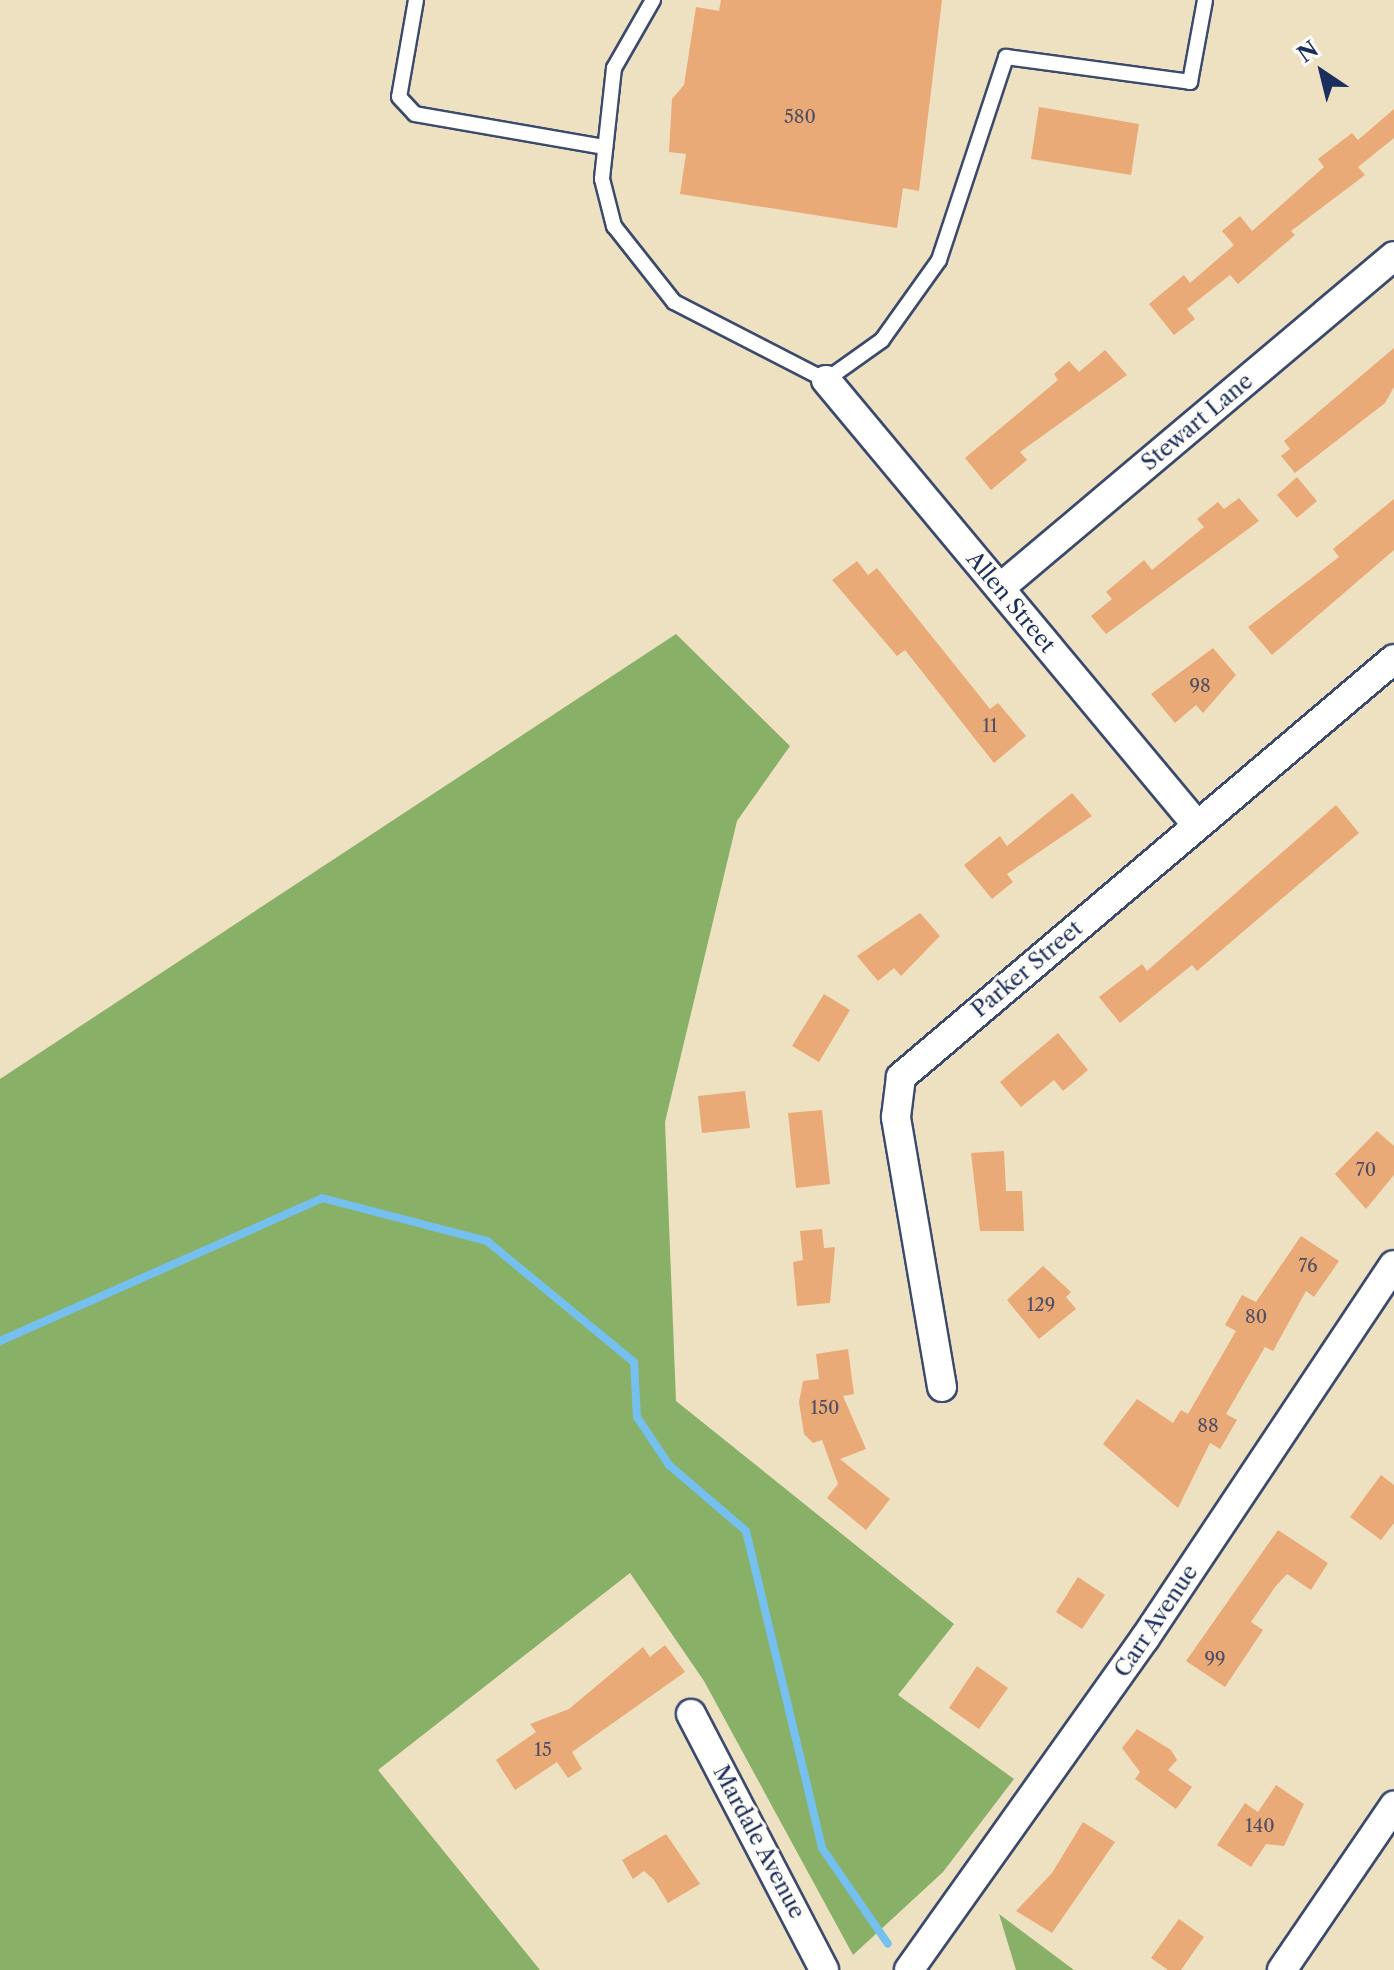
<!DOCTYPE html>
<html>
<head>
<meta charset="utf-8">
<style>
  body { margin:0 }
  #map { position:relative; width:1394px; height:1970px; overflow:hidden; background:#eee1c1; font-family:"Libre Caslon Text",serif }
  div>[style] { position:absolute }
  .forest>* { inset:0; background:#88b067 }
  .stream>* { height:8px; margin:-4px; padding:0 4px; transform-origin:4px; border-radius:4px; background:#75c0ee }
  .building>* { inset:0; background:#eaaa77 }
  .roads { filter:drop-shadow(2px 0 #3b4a6d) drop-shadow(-2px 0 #3b4a6d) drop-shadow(0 2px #3b4a6d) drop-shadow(0 -2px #3b4a6d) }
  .lane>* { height:14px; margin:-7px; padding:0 7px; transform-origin:7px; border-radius:7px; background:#fff }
  .street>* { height:28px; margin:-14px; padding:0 14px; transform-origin:14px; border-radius:14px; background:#fff }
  span { translate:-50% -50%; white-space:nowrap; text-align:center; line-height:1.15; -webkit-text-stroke:6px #fdfcf7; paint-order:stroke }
  .number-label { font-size:18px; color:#4f4e64 }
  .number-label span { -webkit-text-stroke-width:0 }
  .street-label { font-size:22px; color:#1b2f5e }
  .north { position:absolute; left:1282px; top:32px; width:80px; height:80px; -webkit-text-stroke:6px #fdfcf7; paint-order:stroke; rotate:325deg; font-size:22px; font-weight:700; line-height:32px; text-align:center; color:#1b2f5e }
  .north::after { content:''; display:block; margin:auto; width:28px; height:36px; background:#1b2f5e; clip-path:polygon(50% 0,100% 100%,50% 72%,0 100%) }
</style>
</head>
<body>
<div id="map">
  <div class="forest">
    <i style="clip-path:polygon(676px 634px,790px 746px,737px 821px,665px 1122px,676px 1401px,954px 1624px,898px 1695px,1014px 1779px,943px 1872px,853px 1955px,704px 1681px,630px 1573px,378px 1770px,540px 1970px,0 1970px,0 1079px)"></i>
    <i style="clip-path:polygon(999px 1914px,1074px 1970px,1016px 1970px)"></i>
  </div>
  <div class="stream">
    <i style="left:0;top:1341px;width:352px;rotate:-23.9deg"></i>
    <i style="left:322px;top:1198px;width:171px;rotate:14.6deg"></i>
    <i style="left:487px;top:1241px;width:190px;rotate:39.5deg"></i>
    <i style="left:634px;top:1362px;width:55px;rotate:86.9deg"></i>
    <i style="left:637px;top:1417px;width:58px;rotate:56.3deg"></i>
    <i style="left:669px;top:1465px;width:101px;rotate:40.6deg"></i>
    <i style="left:746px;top:1531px;width:326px;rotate:76.5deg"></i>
    <i style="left:822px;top:1848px;width:116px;rotate:55.5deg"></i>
  </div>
  <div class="building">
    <i style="clip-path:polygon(721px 0,942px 0,919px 191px,903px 188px,897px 228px,680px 194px,686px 154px,669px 152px,672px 99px,684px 85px,696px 7px,719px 11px)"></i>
    <i style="clip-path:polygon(1039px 107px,1139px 124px,1131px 175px,1031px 159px)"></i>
    <i style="clip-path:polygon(1394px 109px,1394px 138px,1358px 167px,1365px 175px,1291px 231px,1295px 235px,1238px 284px,1230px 275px,1187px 309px,1195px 319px,1174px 335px,1149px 304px,1184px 275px,1190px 283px,1234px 245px,1222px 231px,1240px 216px,1252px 231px,1324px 167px,1318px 159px,1352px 133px,1358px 140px)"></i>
    <i style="clip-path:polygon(1394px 348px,1394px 387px,1385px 403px,1295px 473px,1281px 456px,1290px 449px,1284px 441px)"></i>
    <i style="clip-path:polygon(1105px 350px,1127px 375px,1020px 452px,1027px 460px,991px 490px,965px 458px,1058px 380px,1054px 374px,1069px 361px,1079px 372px)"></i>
    <i style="clip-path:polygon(1297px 477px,1317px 501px,1297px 518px,1277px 495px)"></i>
    <i style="clip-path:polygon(1239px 498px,1259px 521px,1106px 634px,1091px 616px,1112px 599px,1106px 592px,1144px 560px,1152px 570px,1204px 527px,1197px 519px,1218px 502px,1224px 509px)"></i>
    <i style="clip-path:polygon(1394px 499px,1394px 550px,1272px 655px,1248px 627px,1339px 557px,1333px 549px)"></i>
    <i style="clip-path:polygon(857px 561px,868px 575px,877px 568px,990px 709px,998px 703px,1026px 736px,994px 763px,905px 650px,897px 656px,832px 580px)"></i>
    <i style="clip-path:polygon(1213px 648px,1236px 675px,1203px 713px,1196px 705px,1175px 723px,1151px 694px)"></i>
    <i style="clip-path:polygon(1072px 793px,1092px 816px,1007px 874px,1013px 882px,992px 899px,964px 865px,1000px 836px,1007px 846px)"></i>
    <i style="clip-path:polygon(1336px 805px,1359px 833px,1197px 971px,1192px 965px,1120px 1023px,1099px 997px,1142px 964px,1147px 971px)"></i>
    <i style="clip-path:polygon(920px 913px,940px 936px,901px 976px,894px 968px,878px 981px,857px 956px)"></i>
    <i style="clip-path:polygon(824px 994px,850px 1010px,819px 1062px,792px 1046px)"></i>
    <i style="clip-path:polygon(1058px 1033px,1088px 1070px,1063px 1091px,1054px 1080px,1021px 1107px,1000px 1082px)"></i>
    <i style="clip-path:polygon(745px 1091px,750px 1128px,702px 1133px,698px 1096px)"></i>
    <i style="clip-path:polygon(822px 1110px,830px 1184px,796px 1188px,788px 1113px)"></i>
    <i style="clip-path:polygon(1377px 1131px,1394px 1146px,1394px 1175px,1366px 1209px,1335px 1174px)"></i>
    <i style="clip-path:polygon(1004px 1151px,1006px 1191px,1022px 1191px,1024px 1231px,980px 1231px,971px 1153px)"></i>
    <i style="clip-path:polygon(822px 1229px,824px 1248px,835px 1247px,830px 1303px,797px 1306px,793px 1262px,803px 1260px,800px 1231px)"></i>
    <i style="clip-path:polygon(1301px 1236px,1339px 1261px,1314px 1297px,1306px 1291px,1273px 1351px,1265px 1347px,1226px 1414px,1237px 1420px,1220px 1449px,1210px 1443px,1178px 1508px,1103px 1444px,1137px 1399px,1173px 1423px,1181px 1410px,1188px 1414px,1236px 1331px,1225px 1325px,1242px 1295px,1256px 1302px)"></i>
    <i style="clip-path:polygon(1043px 1266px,1071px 1292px,1066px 1297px,1076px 1309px,1039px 1339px,1007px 1300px)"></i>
    <i style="clip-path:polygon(848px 1349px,854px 1394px,843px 1396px,866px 1449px,840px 1459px,890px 1499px,866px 1530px,827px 1498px,838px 1484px,822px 1440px,813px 1443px,804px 1434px,799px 1402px,803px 1381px,819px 1379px,816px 1354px)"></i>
    <i style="clip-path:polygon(1381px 1475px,1394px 1485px,1394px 1523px,1381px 1540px,1350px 1517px)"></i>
    <i style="clip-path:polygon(1278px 1530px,1328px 1563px,1311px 1590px,1287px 1574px,1275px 1587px,1251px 1622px,1263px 1630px,1225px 1687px,1186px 1661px)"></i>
    <i style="clip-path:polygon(1078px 1577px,1105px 1595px,1082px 1629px,1056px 1612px)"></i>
    <i style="clip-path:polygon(665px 1645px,685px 1672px,572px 1752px,582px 1769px,568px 1778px,557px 1762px,515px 1790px,496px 1760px,536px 1732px,530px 1724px,569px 1709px,643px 1647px,650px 1657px)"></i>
    <i style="clip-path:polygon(977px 1666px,1008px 1688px,979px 1729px,949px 1708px)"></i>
    <i style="clip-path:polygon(1137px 1729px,1171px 1750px,1177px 1760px,1168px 1770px,1192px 1787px,1176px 1809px,1135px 1779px,1140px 1772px,1122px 1748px)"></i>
    <i style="clip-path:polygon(1276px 1785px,1304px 1804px,1284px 1846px,1266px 1844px,1251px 1867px,1217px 1845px,1245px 1803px,1258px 1812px)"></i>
    <i style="clip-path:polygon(1083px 1822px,1115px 1842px,1052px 1933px,1016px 1911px,1052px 1873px)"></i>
    <i style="clip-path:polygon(666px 1834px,700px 1884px,668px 1903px,654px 1880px,644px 1871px,633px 1879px,622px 1860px)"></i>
    <i style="clip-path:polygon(1179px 1919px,1204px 1937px,1181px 1970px,1168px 1970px,1151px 1958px)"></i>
  </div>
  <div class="roads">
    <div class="lane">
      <i style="left:416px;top:0;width:98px;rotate:99.9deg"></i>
      <i style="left:399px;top:97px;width:23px;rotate:47deg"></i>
      <i style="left:415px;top:114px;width:193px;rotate:9.9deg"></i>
      <i style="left:653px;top:0;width:78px;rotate:119.8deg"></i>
      <i style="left:614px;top:68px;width:112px;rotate:96.2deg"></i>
      <i style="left:602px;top:179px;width:49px;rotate:75.7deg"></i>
      <i style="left:614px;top:226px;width:97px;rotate:51.7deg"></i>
      <i style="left:674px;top:302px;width:171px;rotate:27.2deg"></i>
      <i style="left:826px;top:380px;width:69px;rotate:-35.5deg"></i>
      <i style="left:882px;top:340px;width:98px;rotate:-54.5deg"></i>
      <i style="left:939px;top:260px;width:214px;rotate:-71.7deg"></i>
      <i style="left:1006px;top:57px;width:186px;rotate:7.7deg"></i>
      <i style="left:1190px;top:82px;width:83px;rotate:-79.6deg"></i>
    </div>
    <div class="street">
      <i style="left:826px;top:380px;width:578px;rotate:50.19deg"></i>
      <i style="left:1000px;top:588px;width:515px;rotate:-40.12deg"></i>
      <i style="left:942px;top:1387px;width:274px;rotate:-99.7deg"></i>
      <i style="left:896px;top:1117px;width:40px;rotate:-82.9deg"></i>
      <i style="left:901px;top:1077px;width:646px;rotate:-40.29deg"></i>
      <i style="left:691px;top:1714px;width:288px;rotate:62.5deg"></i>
      <i style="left:909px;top:1970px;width:407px;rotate:-54.6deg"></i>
      <i style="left:1145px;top:1638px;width:448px;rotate:-56.3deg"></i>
      <i style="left:1282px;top:1970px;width:199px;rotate:-55.7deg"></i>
    </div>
  </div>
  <div class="number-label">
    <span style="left:800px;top:117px">580</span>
    <span style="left:1200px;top:686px">98</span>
    <span style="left:990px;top:726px">11</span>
    <span style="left:1366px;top:1170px">70</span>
    <span style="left:1308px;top:1266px">76</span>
    <span style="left:1041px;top:1305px">129</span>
    <span style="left:1256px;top:1317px">80</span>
    <span style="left:825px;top:1408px">150</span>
    <span style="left:1208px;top:1426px">88</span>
    <span style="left:1215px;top:1659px">99</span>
    <span style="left:543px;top:1750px">15</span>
    <span style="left:1260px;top:1826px">140</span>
  </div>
  <div class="street-label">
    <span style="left:1197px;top:422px;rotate:-40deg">Stewart Lane</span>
    <span style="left:1011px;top:602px;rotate:50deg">Allen Street</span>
    <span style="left:1027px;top:969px;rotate:-40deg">Parker Street</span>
    <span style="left:1156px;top:1621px;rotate:-56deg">Carr Avenue</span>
    <span style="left:759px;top:1842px;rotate:62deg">Mardale Avenue</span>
  </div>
  <div class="north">N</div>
</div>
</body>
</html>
